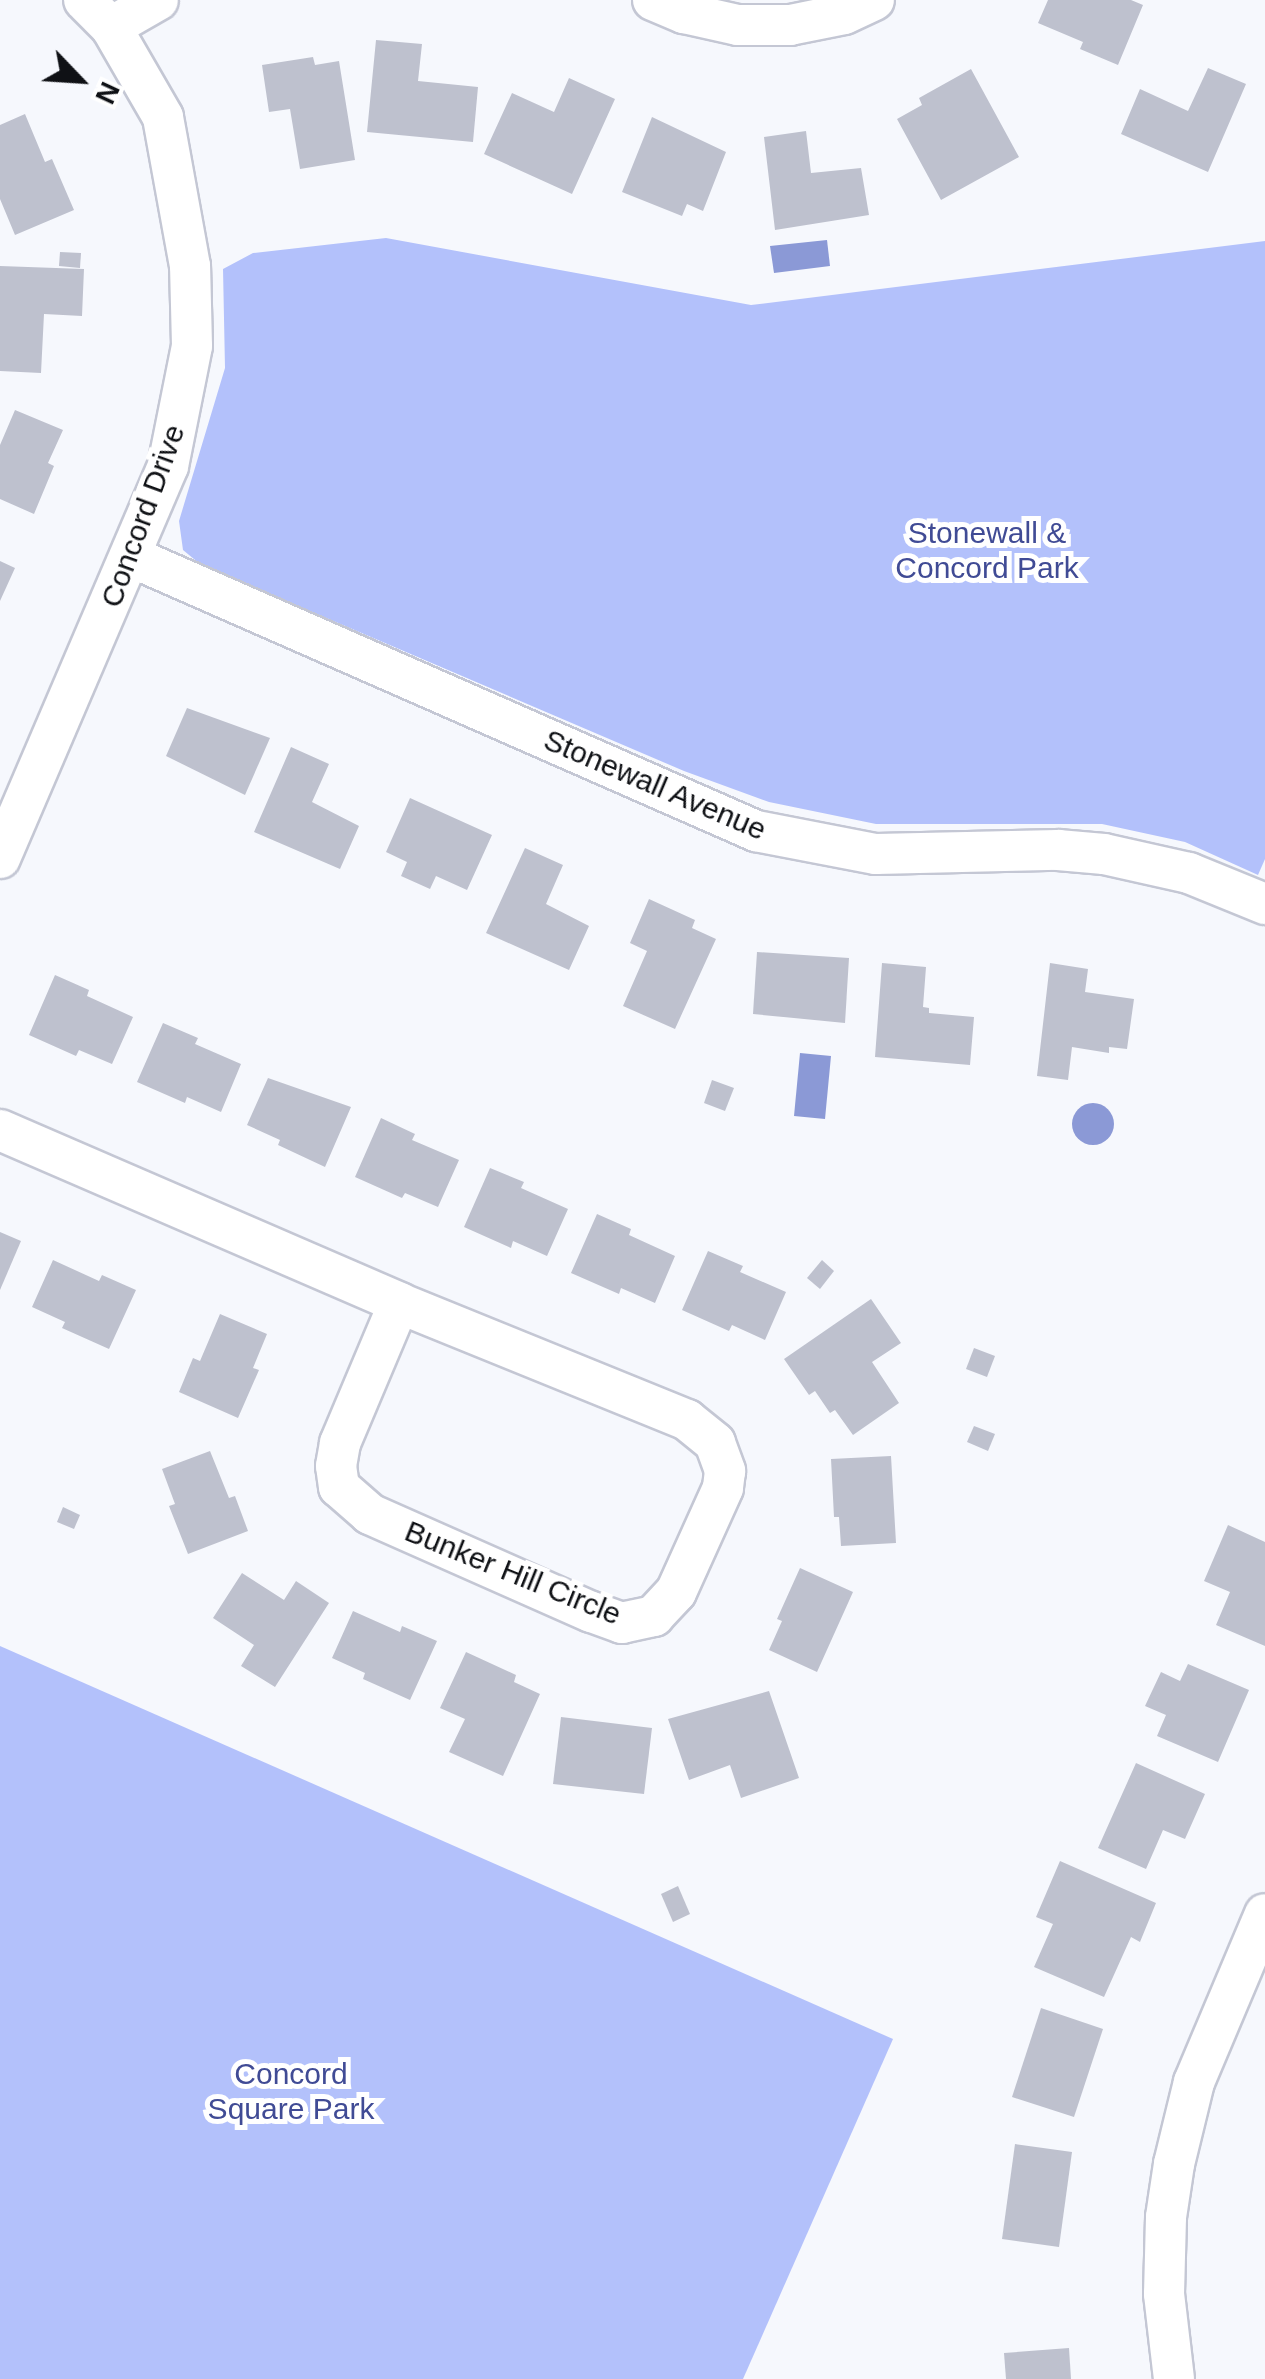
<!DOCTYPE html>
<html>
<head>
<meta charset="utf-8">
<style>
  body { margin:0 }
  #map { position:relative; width:1265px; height:2379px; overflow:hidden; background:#f6f8fd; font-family:Helvetica,sans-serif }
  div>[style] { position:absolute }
  .green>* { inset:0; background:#b3c1fb }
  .water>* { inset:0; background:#8b99d6 }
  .round { border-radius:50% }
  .building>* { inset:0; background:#bec1ce }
  .roads { filter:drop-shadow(2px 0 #c4c7d4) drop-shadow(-2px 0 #c4c7d4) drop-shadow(0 2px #c4c7d4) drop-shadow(0 -2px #c4c7d4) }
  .street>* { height:40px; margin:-20px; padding:0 20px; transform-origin:20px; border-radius:20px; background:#fff }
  span { translate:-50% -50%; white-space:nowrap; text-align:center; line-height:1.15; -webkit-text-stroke:10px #fff; paint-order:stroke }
  .street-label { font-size:30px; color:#0f1115 }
  .park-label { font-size:30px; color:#404b95 }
  .north { position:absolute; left:30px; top:30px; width:100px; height:100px; -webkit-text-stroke:8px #fff; paint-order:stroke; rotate:115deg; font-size:28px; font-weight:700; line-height:40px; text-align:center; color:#0f1115 }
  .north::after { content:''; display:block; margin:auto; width:35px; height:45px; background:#0f1115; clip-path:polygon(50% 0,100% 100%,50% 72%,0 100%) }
</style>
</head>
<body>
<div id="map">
  <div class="green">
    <i style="clip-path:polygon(386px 238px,751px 305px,1265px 241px,1265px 859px,1258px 875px,1185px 842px,1102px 824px,876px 824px,769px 802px,684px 771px,200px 564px,183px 550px,179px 521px,225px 368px,223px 269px,253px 253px)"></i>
    <i style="clip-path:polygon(0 1646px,893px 2039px,743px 2379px,0 2379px)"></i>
  </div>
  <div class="water">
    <i style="clip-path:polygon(827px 240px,830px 266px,774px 273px,770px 246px)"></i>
    <i style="clip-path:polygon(800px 1053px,831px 1056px,825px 1119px,794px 1116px)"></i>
    <i class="round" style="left:1072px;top:1103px;width:42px;height:42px"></i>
  </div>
  <div class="building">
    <i style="clip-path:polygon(1048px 0,1131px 0,1143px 5px,1118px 65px,1080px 49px,1083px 42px,1038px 23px)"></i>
    <i style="clip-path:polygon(376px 40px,422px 44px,418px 81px,478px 87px,473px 142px,367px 132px)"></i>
    <i style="clip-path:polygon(313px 57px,315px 65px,339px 61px,355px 160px,300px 169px,290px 109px,269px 112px,262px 65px)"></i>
    <i style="clip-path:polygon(1208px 68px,1246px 84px,1208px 172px,1121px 134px,1140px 89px,1188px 111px)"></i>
    <i style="clip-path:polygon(971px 69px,1019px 157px,941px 200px,897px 119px,922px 105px,919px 98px)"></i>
    <i style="clip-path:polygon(569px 78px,615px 99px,572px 194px,484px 154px,512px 93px,554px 112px)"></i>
    <i style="clip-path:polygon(25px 114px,45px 162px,52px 159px,74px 210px,15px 235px,0 199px,0 125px)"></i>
    <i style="clip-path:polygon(652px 117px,726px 152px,703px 211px,687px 204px,682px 216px,622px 192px)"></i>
    <i style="clip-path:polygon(806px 131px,811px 173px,861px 168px,869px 215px,775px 230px,764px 137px)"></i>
    <i style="clip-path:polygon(60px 252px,81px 253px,80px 268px,59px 266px)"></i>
    <i style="clip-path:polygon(0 266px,84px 269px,82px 316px,44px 314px,41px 373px,0 371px)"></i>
    <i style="clip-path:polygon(15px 410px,63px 430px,48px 463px,54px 466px,34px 514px,0 499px,0 445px)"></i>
    <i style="clip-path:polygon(0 561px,15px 568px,0 601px)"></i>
    <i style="clip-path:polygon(187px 708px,270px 738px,245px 795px,166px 756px)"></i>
    <i style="clip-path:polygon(291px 747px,329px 764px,312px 802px,359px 826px,340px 869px,254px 832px)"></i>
    <i style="clip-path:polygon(410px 798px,492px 835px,467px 890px,436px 876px,430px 889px,401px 876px,407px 862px,386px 852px)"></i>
    <i style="clip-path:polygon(525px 848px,563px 865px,546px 904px,589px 926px,569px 970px,486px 933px)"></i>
    <i style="clip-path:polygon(649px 899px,695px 920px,692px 928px,716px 939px,675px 1029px,623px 1006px,647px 951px,630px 943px)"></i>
    <i style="clip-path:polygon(757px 952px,849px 958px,845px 1023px,753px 1014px)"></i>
    <i style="clip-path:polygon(882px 963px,926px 967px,923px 1007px,929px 1008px,929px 1013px,974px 1017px,970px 1065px,875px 1057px)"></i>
    <i style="clip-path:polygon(1050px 963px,1088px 969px,1085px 992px,1134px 999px,1127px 1049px,1109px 1047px,1109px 1053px,1072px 1047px,1068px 1080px,1037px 1076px)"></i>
    <i style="clip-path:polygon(55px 975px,89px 990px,87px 996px,133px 1017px,112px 1064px,79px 1050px,76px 1056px,29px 1035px)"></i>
    <i style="clip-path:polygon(163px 1023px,198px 1038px,195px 1044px,241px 1064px,221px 1112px,187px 1097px,185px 1103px,137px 1082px)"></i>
    <i style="clip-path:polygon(268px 1078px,351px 1107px,325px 1167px,278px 1145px,280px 1140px,247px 1125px)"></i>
    <i style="clip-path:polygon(712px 1080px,734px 1088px,725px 1111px,704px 1103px)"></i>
    <i style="clip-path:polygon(381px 1118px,415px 1134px,412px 1140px,459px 1160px,438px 1207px,405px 1193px,402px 1198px,355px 1177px)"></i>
    <i style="clip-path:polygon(490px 1168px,524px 1182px,521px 1188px,568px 1209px,547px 1256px,513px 1241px,511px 1248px,464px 1227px)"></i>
    <i style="clip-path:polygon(597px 1214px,631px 1229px,629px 1235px,675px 1256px,655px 1303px,621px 1288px,619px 1294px,571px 1273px)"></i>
    <i style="clip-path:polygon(0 1232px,21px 1241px,0 1290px)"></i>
    <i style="clip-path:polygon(708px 1251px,743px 1266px,740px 1272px,786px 1292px,765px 1340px,732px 1325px,729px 1331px,682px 1310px)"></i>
    <i style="clip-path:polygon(53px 1260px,99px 1281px,102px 1275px,136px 1290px,109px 1349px,62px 1328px,65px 1322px,32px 1307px)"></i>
    <i style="clip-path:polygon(822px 1260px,834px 1271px,820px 1289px,807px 1278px)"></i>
    <i style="clip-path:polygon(871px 1299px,901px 1343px,872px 1362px,899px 1403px,853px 1435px,835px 1410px,830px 1413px,815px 1391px,809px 1395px,784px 1359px)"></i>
    <i style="clip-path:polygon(220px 1314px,267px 1334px,253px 1368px,259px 1370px,238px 1418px,179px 1392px,193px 1358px,200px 1361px)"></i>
    <i style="clip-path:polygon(974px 1348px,995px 1356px,987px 1377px,966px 1369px)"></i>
    <i style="clip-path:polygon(974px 1426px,995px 1434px,988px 1451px,967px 1442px)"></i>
    <i style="clip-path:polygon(210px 1451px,229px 1498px,235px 1496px,248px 1531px,188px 1554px,169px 1506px,175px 1504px,162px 1469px)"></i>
    <i style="clip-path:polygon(891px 1456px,896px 1543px,841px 1546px,839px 1517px,834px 1517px,831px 1459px)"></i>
    <i style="clip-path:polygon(63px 1507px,80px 1515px,74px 1529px,57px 1522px)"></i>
    <i style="clip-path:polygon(1228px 1525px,1265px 1542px,1265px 1646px,1216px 1625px,1230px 1592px,1204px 1581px)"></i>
    <i style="clip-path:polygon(800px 1568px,853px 1592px,817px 1672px,769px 1650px,782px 1621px,777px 1619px)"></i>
    <i style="clip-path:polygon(242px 1573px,284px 1600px,296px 1581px,329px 1603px,275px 1687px,241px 1666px,254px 1645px,213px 1618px)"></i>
    <i style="clip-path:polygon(353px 1611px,400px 1632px,402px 1626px,437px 1641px,410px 1700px,363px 1679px,365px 1673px,332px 1658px)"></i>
    <i style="clip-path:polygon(466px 1652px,516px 1675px,514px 1682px,540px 1694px,503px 1776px,449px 1752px,465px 1719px,440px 1708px)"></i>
    <i style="clip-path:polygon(1188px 1664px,1249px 1690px,1218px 1762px,1157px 1736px,1166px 1715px,1145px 1706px,1161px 1672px,1180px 1681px)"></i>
    <i style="clip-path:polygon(769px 1691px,799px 1778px,741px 1798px,730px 1765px,689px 1780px,668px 1719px)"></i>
    <i style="clip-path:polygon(561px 1717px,652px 1728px,644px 1794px,553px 1784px)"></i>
    <i style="clip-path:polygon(1136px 1763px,1205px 1794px,1185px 1839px,1163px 1830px,1146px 1869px,1098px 1848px)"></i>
    <i style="clip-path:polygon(1060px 1861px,1156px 1903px,1140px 1942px,1131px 1937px,1104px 1997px,1034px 1967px,1053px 1924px,1036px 1917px)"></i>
    <i style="clip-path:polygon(678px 1886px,690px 1914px,673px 1922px,661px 1894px)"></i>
    <i style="clip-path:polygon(1041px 2008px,1103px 2029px,1074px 2117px,1012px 2097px)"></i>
    <i style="clip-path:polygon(1015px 2144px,1072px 2152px,1059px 2247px,1002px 2239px)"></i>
    <i style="clip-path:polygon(1069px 2348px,1071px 2379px,1006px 2379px,1004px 2353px)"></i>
  </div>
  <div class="roads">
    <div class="street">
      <i style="left:653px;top:0;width:34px;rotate:23deg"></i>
      <i style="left:684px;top:13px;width:55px;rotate:12.5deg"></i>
      <i style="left:738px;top:25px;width:52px"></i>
      <i style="left:790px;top:25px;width:55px;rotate:-11.5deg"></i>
      <i style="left:844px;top:14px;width:33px;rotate:-25deg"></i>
      <i style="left:111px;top:27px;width:54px;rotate:-29.9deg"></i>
      <i style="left:132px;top:557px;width:682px;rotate:23.71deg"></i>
      <i style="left:756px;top:831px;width:122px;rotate:10.9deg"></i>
      <i style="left:876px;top:854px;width:182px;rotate:-1.3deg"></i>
      <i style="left:1058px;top:850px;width:46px;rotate:5deg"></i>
      <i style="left:1104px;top:854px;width:87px;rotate:12.6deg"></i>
      <i style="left:1189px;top:873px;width:82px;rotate:22.2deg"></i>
      <i style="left:0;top:858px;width:426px;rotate:-66.8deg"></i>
      <i style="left:168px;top:466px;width:122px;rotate:-78.7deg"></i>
      <i style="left:192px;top:346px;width:80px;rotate:-91.4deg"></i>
      <i style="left:190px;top:266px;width:151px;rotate:-100.3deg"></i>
      <i style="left:163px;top:117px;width:104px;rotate:-120deg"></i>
      <i style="left:111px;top:27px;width:38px;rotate:-135deg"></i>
      <i style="left:0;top:1130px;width:435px;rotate:23.4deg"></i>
      <i style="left:399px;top:1303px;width:311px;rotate:22.1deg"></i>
      <i style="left:687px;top:1420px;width:36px;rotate:39deg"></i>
      <i style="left:715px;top:1443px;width:30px;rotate:70deg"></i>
      <i style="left:725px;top:1471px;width:17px;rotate:97deg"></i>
      <i style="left:723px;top:1488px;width:114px;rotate:114.3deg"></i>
      <i style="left:676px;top:1592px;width:33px;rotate:133deg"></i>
      <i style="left:654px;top:1616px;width:33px;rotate:168deg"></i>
      <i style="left:622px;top:1623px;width:33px;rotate:-160deg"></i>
      <i style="left:591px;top:1612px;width:242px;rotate:-156.1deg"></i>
      <i style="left:370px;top:1514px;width:41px;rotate:-138.9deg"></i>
      <i style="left:339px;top:1487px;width:21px;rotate:-98deg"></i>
      <i style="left:336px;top:1466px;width:23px;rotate:-80deg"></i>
      <i style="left:340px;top:1443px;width:152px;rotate:-67.1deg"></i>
      <i style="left:1174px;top:2379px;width:86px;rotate:-96.7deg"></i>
      <i style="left:1164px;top:2294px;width:77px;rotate:-88.5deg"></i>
      <i style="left:1166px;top:2217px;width:54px;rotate:-81.4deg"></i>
      <i style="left:1174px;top:2164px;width:84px;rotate:-76.3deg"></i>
      <i style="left:1194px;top:2082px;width:182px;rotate:-67.1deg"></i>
    </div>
  </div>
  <div class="street-label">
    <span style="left:143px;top:516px;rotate:-70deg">Concord Drive</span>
    <span style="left:655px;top:785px;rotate:23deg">Stonewall Avenue</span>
    <span style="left:513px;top:1573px;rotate:22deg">Bunker Hill Circle</span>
  </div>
  <div class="park-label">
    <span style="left:987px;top:550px">Stonewall &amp;<br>Concord Park</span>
    <span style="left:291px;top:2091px">Concord<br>Square Park</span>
  </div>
  <div class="north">N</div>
</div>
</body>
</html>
